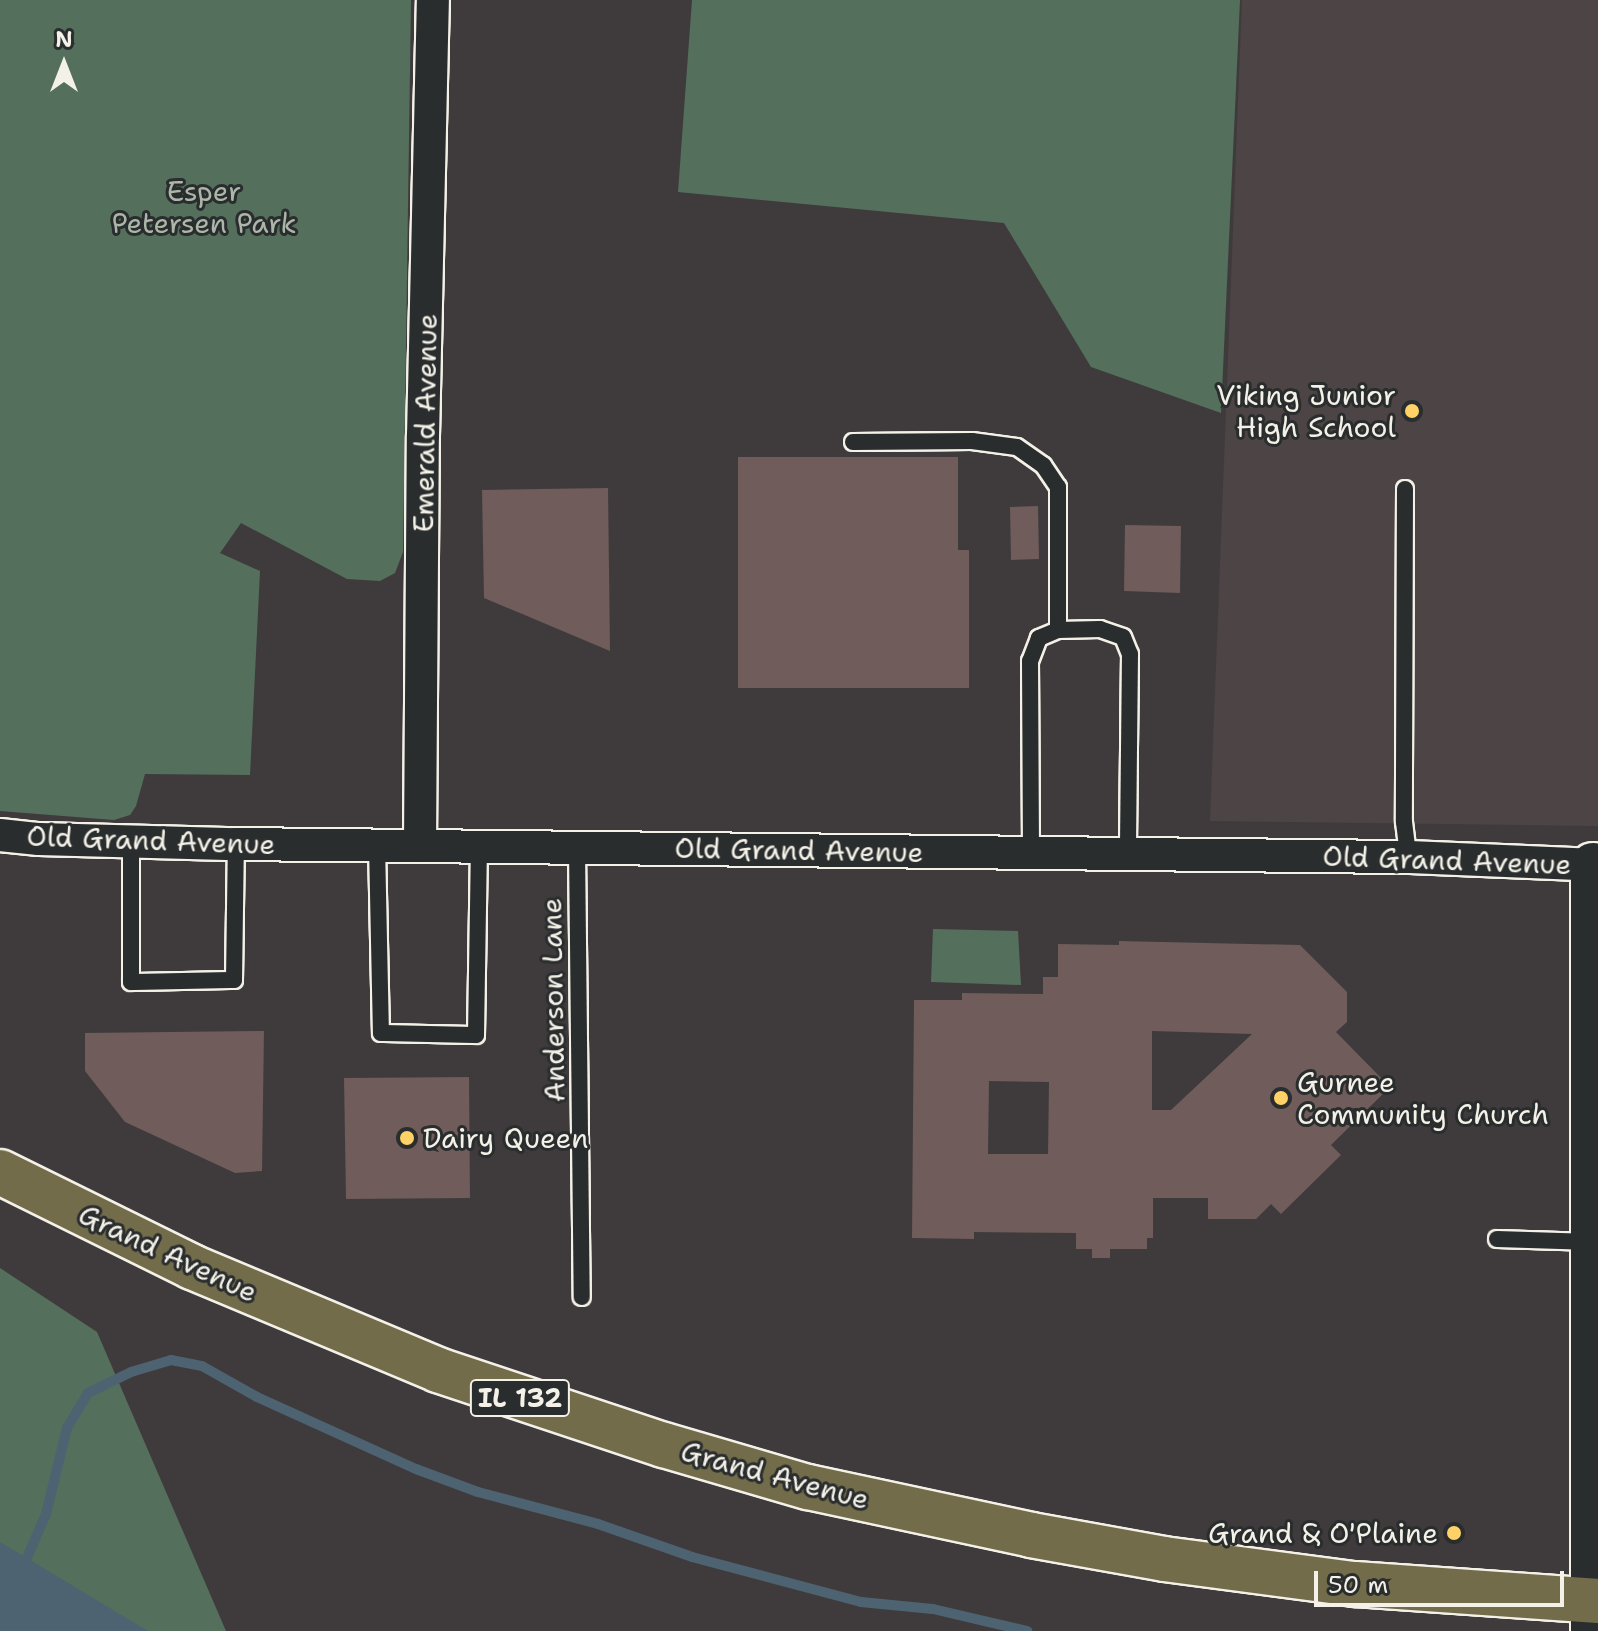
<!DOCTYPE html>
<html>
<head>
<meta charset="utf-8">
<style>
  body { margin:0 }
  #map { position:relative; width:1598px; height:1631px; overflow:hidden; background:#3f3b3c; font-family:"Shantell Sans",sans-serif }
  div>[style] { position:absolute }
  .built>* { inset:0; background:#4d4545 }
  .green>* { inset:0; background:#556f5d }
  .water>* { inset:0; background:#4d6371 }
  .stream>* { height:10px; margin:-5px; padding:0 5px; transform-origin:5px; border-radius:5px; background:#4d6371 }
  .building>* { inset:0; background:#6f5c5b }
  .roads { filter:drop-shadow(2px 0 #f4f1e8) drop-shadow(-2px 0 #f4f1e8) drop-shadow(0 2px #f4f1e8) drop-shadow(0 -2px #f4f1e8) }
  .lane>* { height:16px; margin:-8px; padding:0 8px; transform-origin:8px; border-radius:8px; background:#2a2d2e }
  .street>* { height:32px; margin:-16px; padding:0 16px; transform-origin:16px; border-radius:16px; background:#2a2d2e }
  .secondary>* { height:44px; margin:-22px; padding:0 22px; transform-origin:22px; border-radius:22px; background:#2a2d2e }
  .primary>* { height:44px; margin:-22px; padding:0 22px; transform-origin:22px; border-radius:22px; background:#726c4b }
  .dots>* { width:22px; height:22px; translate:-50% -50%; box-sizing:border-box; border:4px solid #2a2d2e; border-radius:50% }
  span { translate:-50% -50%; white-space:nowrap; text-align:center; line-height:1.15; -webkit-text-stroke:6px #2a2d2e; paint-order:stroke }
  .shield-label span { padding:2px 6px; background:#2a2d2e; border:2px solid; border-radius:6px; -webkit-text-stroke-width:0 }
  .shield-label { font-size:26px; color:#f4f1e8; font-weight:700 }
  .park-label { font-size:28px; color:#acb6a9 }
  .poi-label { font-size:28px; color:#f4f1e8 }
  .right { translate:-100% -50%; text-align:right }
  .left { translate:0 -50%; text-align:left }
  .street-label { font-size:28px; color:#f4f1e8 }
  .north { position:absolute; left:24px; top:24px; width:80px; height:80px; -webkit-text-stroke:6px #2a2d2e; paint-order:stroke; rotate:0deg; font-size:22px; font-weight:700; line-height:32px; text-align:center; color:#f4f1e8 }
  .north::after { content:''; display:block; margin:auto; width:28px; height:36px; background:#f4f1e8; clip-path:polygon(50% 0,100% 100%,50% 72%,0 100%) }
  .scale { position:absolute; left:1314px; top:1571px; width:250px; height:36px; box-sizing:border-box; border:4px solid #f4f1e8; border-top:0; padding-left:10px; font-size:24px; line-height:28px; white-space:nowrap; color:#f4f1e8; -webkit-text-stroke:6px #2a2d2e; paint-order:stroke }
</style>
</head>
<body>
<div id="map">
  <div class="built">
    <i style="clip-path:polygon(1242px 0,1598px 0,1598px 826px,1210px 821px)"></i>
  </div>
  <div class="green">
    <i style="clip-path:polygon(0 0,411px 0,403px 552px,395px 573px,380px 581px,347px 579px,241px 523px,220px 553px,260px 571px,250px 775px,145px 774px,136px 806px,130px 815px,114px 820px,0 811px)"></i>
    <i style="clip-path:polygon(692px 0,1240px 0,1221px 413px,1091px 367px,1004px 223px,678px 192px)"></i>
    <i style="clip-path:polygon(933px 929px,1018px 931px,1021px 985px,931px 982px)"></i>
    <i style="clip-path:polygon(0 1268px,97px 1332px,226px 1631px,0 1631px)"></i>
  </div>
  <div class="water">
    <i style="clip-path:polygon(0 1542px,148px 1631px,0 1631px)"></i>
  </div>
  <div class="stream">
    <i style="left:22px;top:1569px;width:60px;rotate:-66.4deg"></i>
    <i style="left:46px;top:1514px;width:89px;rotate:-76.3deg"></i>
    <i style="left:67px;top:1428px;width:41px;rotate:-59deg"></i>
    <i style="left:88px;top:1393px;width:48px;rotate:-26deg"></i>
    <i style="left:131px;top:1372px;width:42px;rotate:-16.7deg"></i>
    <i style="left:171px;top:1360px;width:32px;rotate:11deg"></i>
    <i style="left:202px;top:1366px;width:63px;rotate:29.4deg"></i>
    <i style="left:257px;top:1397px;width:175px;rotate:24.4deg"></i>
    <i style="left:416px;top:1469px;width:66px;rotate:20.4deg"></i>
    <i style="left:478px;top:1492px;width:124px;rotate:14.9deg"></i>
    <i style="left:598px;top:1524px;width:100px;rotate:19.3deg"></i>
    <i style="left:692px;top:1557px;width:175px;rotate:14.9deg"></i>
    <i style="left:861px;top:1602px;width:72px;rotate:5.6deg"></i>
    <i style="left:933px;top:1609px;width:97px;rotate:13.2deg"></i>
  </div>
  <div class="building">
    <i style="clip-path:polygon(738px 457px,958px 457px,958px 550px,969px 550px,969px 688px,738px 688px)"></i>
    <i style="clip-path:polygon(608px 488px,610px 651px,484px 598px,482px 490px)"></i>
    <i style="clip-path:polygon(1038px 506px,1039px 559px,1011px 560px,1010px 507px)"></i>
    <i style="clip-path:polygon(1125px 525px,1181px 526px,1180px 593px,1124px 591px)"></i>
    <i style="clip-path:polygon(evenodd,1119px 941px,1300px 945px,1347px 992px,1347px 1022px,1336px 1032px,1390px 1087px,1331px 1145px,1341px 1155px,1281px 1214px,1271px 1204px,1256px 1219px,1208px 1219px,1208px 1198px,1153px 1198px,1153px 1238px,1147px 1238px,1147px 1249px,1110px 1249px,1110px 1258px,1092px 1258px,1092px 1249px,1076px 1249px,1076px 1233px,974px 1232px,974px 1239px,912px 1238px,914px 1000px,962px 1000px,962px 993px,1043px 994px,1043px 977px,1058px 977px,1058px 944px,1119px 945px,1119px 941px,1152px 1031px,1252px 1034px,1171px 1110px,1152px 1110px,1152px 1031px,1119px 941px,989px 1081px,1049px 1082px,1048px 1154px,988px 1154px,989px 1081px)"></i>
    <i style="clip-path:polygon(264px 1031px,262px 1171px,235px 1173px,125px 1122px,85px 1071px,85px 1033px)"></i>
    <i style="clip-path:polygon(469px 1077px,470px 1198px,346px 1199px,344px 1078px)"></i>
  </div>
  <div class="roads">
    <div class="lane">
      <i style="left:853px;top:442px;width:119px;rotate:-0.5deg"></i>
      <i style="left:972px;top:441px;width:45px;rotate:7.6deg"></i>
      <i style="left:1017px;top:447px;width:32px;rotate:35deg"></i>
      <i style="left:1043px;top:465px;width:27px;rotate:56deg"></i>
      <i style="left:1058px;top:487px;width:143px;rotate:90deg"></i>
      <i style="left:1058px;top:630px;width:21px;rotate:157deg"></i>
      <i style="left:1039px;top:638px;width:25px;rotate:111deg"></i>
      <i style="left:1030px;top:661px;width:191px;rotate:89.7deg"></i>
      <i style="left:1405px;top:489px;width:333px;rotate:90.2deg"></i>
      <i style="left:1404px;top:822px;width:35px;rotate:83deg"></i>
      <i style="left:1058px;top:630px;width:42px;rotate:-1.4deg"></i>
      <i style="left:1100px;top:629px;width:24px;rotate:19deg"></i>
      <i style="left:1123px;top:637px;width:18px;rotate:68deg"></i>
      <i style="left:1130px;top:654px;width:198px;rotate:90.6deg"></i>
      <i style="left:131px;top:841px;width:141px;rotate:90deg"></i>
      <i style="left:131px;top:982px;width:103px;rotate:-1.1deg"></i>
      <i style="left:234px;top:980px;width:136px;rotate:-89.2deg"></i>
      <i style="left:377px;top:845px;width:188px;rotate:88.8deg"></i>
      <i style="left:381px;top:1033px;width:95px;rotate:1.2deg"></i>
      <i style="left:476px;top:1035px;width:189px;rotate:-89.1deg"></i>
      <i style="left:577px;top:847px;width:450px;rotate:89.4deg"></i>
      <i style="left:1497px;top:1239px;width:95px;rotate:1.8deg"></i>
    </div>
    <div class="street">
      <i style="left:0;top:835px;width:39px;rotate:6deg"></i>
      <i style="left:39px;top:839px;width:197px;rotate:1.5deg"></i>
      <i style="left:236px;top:844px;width:1172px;rotate:0.64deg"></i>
      <i style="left:1408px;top:857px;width:190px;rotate:2.4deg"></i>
      <i style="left:420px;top:845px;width:409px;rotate:-89.6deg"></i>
      <i style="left:423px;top:436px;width:436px;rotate:-88.7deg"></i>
    </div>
    <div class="secondary">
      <i style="left:1593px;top:865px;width:766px;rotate:90deg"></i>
    </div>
    <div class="primary">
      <i style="left:0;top:1172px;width:214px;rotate:26.3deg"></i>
      <i style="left:192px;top:1267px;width:267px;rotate:22.7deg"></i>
      <i style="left:438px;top:1370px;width:238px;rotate:18.4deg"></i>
      <i style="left:664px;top:1445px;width:150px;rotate:16.3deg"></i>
      <i style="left:808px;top:1487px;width:228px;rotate:12.1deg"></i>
      <i style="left:1031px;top:1535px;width:135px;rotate:10.2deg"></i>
      <i style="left:1164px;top:1559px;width:193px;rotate:7.5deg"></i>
      <i style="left:1355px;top:1584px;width:244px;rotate:4deg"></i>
    </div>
  </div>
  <div class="dots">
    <i style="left:1412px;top:411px;background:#ffd166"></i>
    <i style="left:1281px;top:1098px;background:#ffd166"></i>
    <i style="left:407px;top:1138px;background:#ffd166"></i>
    <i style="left:1454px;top:1533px;background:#ffd166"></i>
  </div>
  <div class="shield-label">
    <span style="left:520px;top:1398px">IL 132</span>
  </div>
  <div class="park-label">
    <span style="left:204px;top:207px">Esper<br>Petersen Park</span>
  </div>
  <div class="poi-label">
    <span class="right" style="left:1396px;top:411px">Viking Junior<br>High School</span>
    <span class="left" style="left:1297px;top:1098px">Gurnee<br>Community Church</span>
    <span class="left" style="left:423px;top:1138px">Dairy Queen</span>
    <span class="right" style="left:1438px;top:1533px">Grand &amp; O'Plaine</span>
  </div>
  <div class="street-label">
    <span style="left:425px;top:423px;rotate:-89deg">Emerald Avenue</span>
    <span style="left:151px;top:840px;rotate:2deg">Old Grand Avenue</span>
    <span style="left:799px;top:850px;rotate:1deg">Old Grand Avenue</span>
    <span style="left:1447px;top:860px;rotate:2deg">Old Grand Avenue</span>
    <span style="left:553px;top:1000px;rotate:-91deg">Anderson Lane</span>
    <span style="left:168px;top:1253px;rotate:25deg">Grand Avenue</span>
    <span style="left:775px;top:1475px;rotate:15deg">Grand Avenue</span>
  </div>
  <div class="north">N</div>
  <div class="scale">50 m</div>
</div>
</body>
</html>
